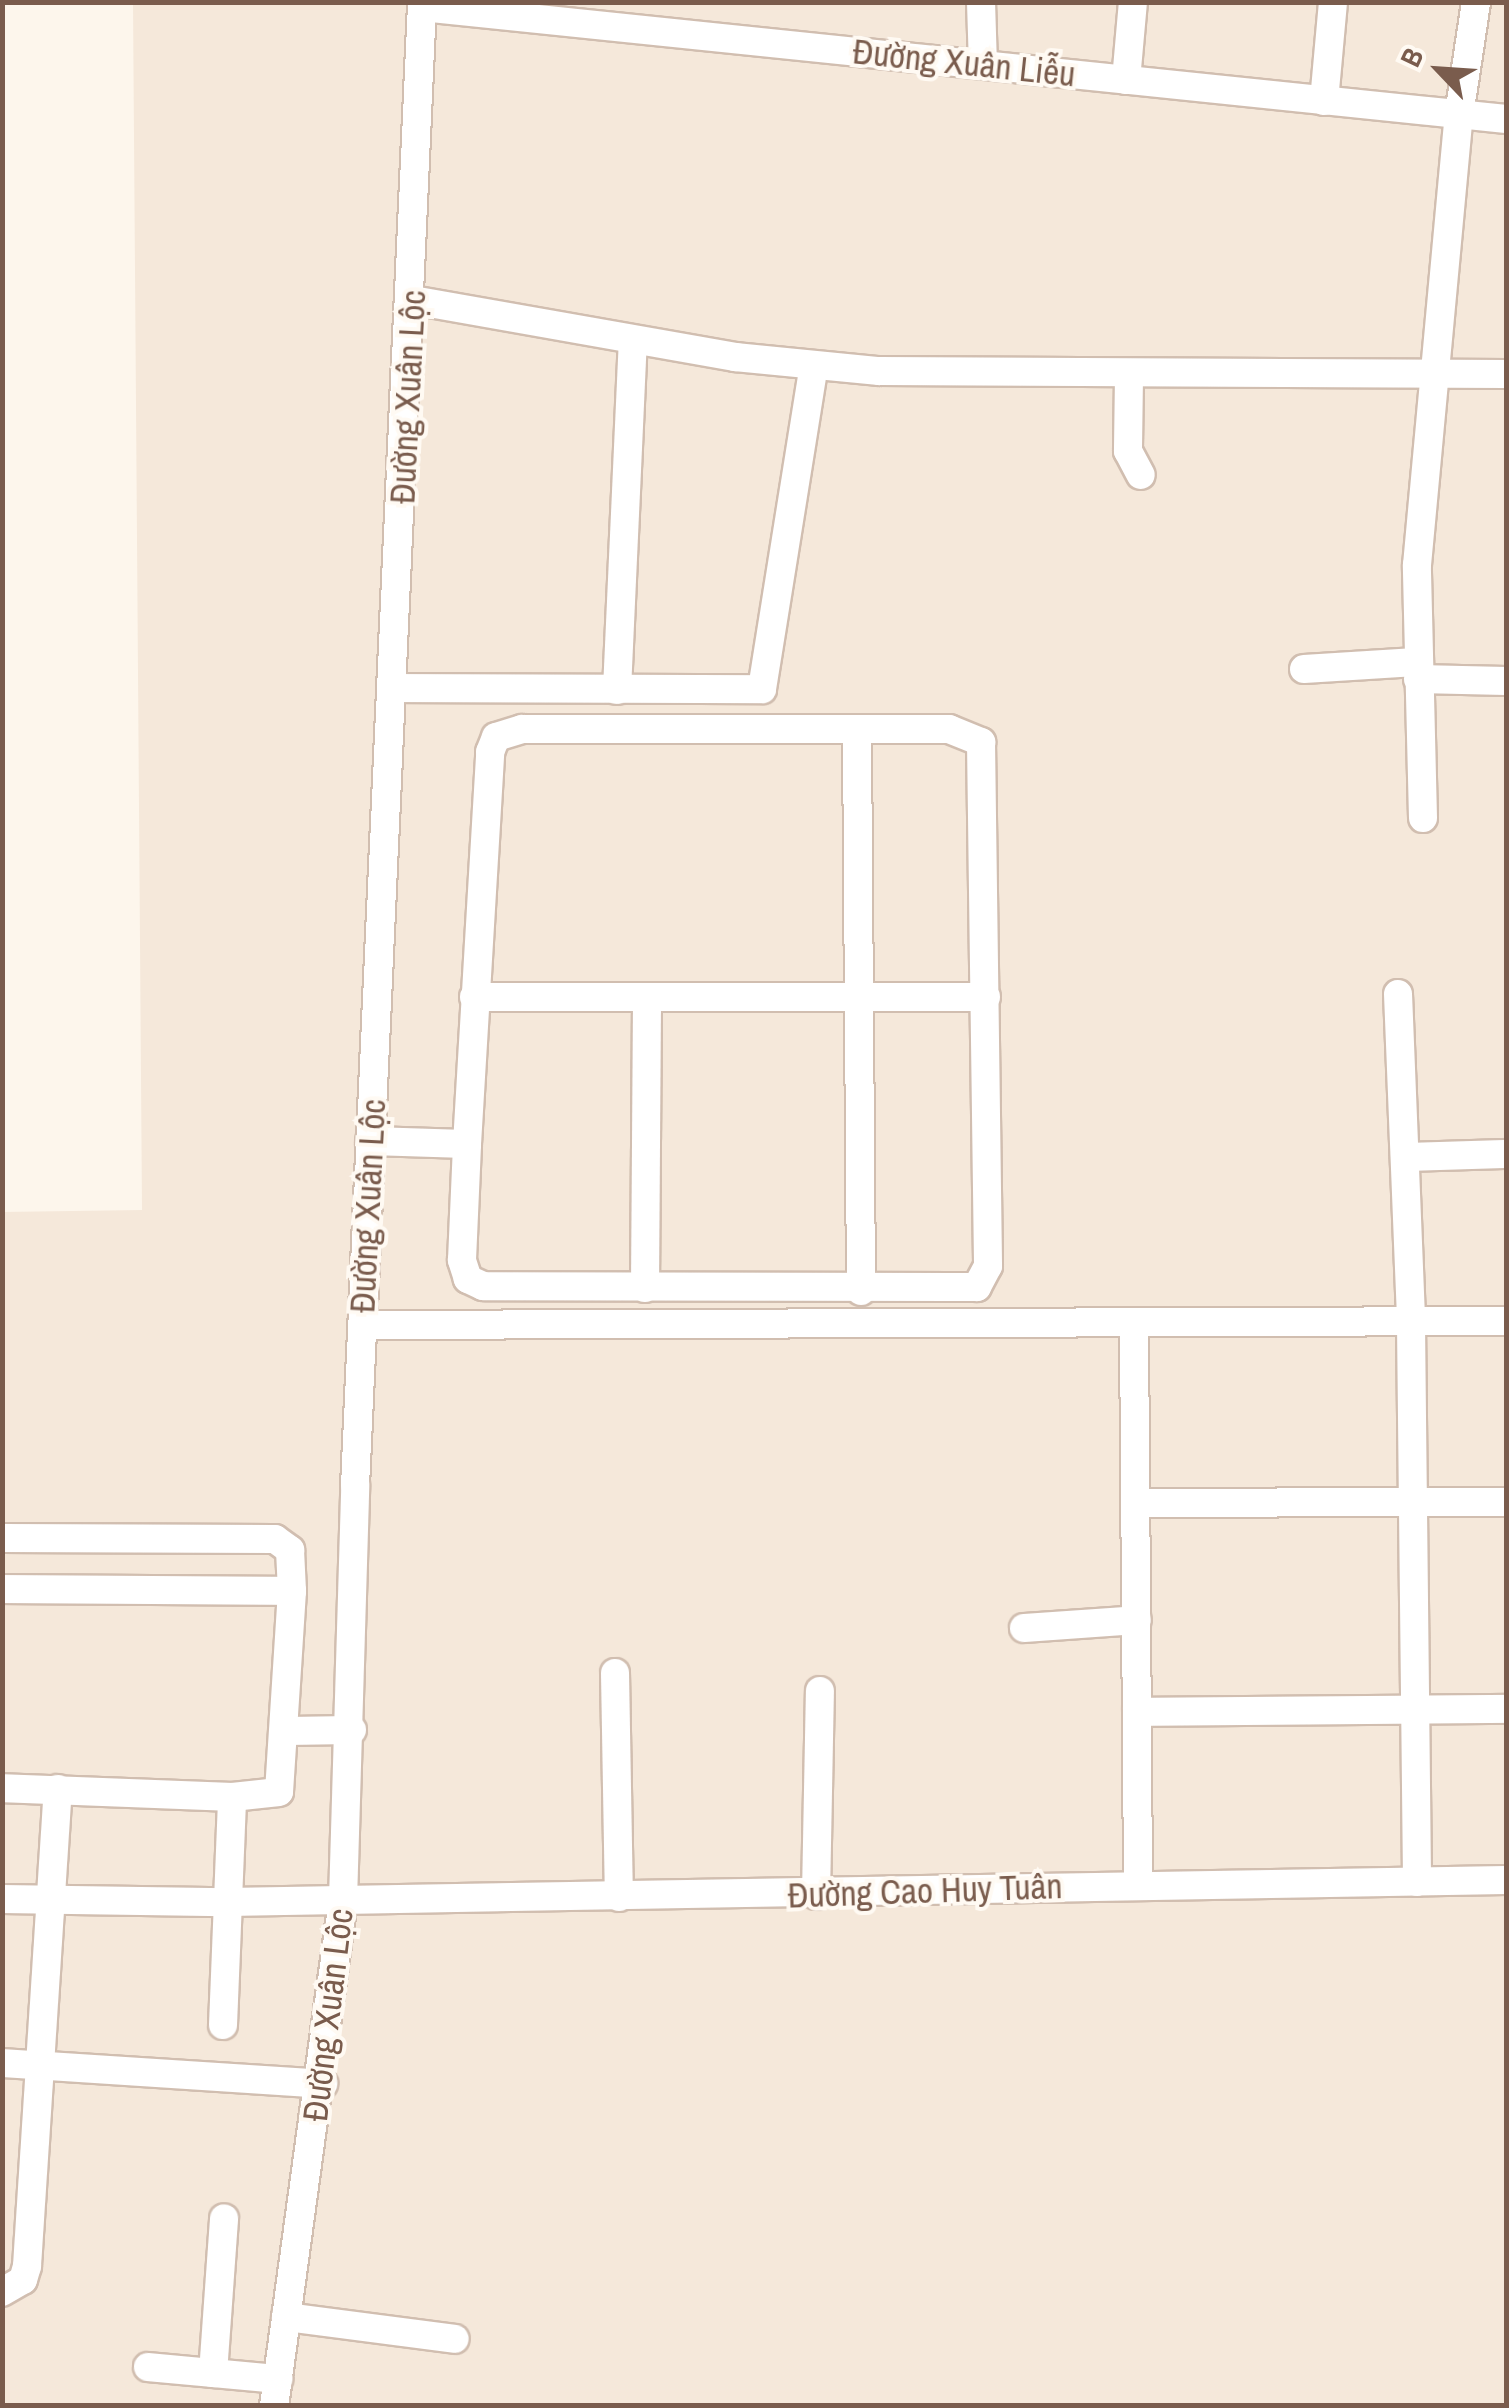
<!DOCTYPE html>
<html>
<head>
<meta charset="utf-8">
<style>
  body { margin:0 }
  #map { position:relative; width:1509px; height:2408px; overflow:hidden; background:#fdf6ec; font-family:"Archivo Narrow",sans-serif }
  div>[style] { position:absolute }
  .residential>* { inset:0; background:#f5e8da }
  .roads { filter:drop-shadow(2px 0 #d1beb0) drop-shadow(-2px 0 #d1beb0) drop-shadow(0 2px #d1beb0) drop-shadow(0 -2px #d1beb0) }
  .minor>* { height:28px; margin:-14px; padding:0 14px; transform-origin:14px; border-radius:14px; background:#fff }
  span { translate:-50% -50%; white-space:nowrap; text-align:center; line-height:1.15; -webkit-text-stroke:8px #fffaf3; paint-order:stroke }
  .street-label { font-size:35px; color:#7a5c4d }
  .frame { position:absolute; inset:0; border:5px solid #7a5c4d; pointer-events:none }
  .north { position:absolute; left:1389px; top:20px; width:100px; height:100px; -webkit-text-stroke:8px #fffaf3; paint-order:stroke; rotate:295deg; font-size:28px; font-weight:700; line-height:40px; text-align:center; color:#7a5c4d }
  .north::after { content:''; display:block; margin:auto; width:35px; height:45px; background:#7a5c4d; clip-path:polygon(50% 0,100% 100%,50% 72%,0 100%) }
</style>
</head>
<body>
<div id="map">
  <div class="residential">
    <i style="clip-path:polygon(133px 3px,1506px 3px,1506px 2405px,3px 2405px,2px 1212px,142px 1210px)"></i>
  </div>
  <div class="roads">
    <div class="minor">
      <i style="left:981px;top:2px;width:63px;rotate:88.2deg"></i>
      <i style="left:422px;top:7px;width:1090px;rotate:5.9deg"></i>
      <i style="left:1126px;top:80px;width:78px;rotate:-84.9deg"></i>
      <i style="left:1324px;top:101px;width:99px;rotate:-84.8deg"></i>
      <i style="left:412px;top:300px;width:328px;rotate:10deg"></i>
      <i style="left:735px;top:357px;width:145px;rotate:5.6deg"></i>
      <i style="left:879px;top:371px;width:627px;rotate:0.27deg"></i>
      <i style="left:1129px;top:376px;width:75px;rotate:90.8deg"></i>
      <i style="left:1128px;top:451px;width:27px;rotate:62deg"></i>
      <i style="left:1304px;top:669px;width:112px;rotate:-3.6deg"></i>
      <i style="left:1418px;top:679px;width:88px;rotate:1.3deg"></i>
      <i style="left:395px;top:688px;width:367px;rotate:0.2deg"></i>
      <i style="left:762px;top:689px;width:327px;rotate:-80.9deg"></i>
      <i style="left:617px;top:690px;width:350px;rotate:-87.4deg"></i>
      <i style="left:522px;top:729px;width:427px"></i>
      <i style="left:949px;top:729px;width:35px;rotate:22deg"></i>
      <i style="left:981px;top:742px;width:524px;rotate:89.23deg"></i>
      <i style="left:988px;top:1266px;width:24px;rotate:118deg"></i>
      <i style="left:977px;top:1287px;width:494px;rotate:-179.9deg"></i>
      <i style="left:483px;top:1286px;width:17px;rotate:-155deg"></i>
      <i style="left:468px;top:1279px;width:20px;rotate:-108deg"></i>
      <i style="left:462px;top:1260px;width:116px;rotate:-87.5deg"></i>
      <i style="left:467px;top:1144px;width:393px;rotate:-86.6deg"></i>
      <i style="left:490px;top:752px;width:16px;rotate:-68deg"></i>
      <i style="left:496px;top:737px;width:27px;rotate:-17deg"></i>
      <i style="left:857px;top:732px;width:559px;rotate:89.59deg"></i>
      <i style="left:1423px;top:818px;width:253px;rotate:-91.4deg"></i>
      <i style="left:1417px;top:565px;width:452px;rotate:-84.7deg"></i>
      <i style="left:1459px;top:115px;width:114px;rotate:-81.4deg"></i>
      <i style="left:1398px;top:994px;width:330px;rotate:87.7deg"></i>
      <i style="left:1411px;top:1324px;width:558px;rotate:89.38deg"></i>
      <i style="left:474px;top:997px;width:512px"></i>
      <i style="left:370px;top:1141px;width:97px;rotate:1.8deg"></i>
      <i style="left:1405px;top:1157px;width:101px;rotate:-1.7deg"></i>
      <i style="left:645px;top:1288px;width:291px;rotate:-89.6deg"></i>
      <i style="left:362px;top:1325px;width:1144px;rotate:-0.2deg"></i>
      <i style="left:1134px;top:1325px;width:559px;rotate:89.59deg"></i>
      <i style="left:1136px;top:1503px;width:370px;rotate:-0.2deg"></i>
      <i style="left:2px;top:1538px;width:273px;rotate:0.2deg"></i>
      <i style="left:275px;top:1539px;width:19px;rotate:36deg"></i>
      <i style="left:290px;top:1550px;width:41px;rotate:87.2deg"></i>
      <i style="left:292px;top:1591px;width:201px;rotate:93.7deg"></i>
      <i style="left:279px;top:1792px;width:47px;rotate:173.9deg"></i>
      <i style="left:232px;top:1797px;width:230px;rotate:-177.8deg"></i>
      <i style="left:2px;top:1589px;width:290px;rotate:0.4deg"></i>
      <i style="left:1024px;top:1628px;width:113px;rotate:-4deg"></i>
      <i style="left:615px;top:1673px;width:224px;rotate:89deg"></i>
      <i style="left:1137px;top:1712px;width:369px;rotate:-0.5deg"></i>
      <i style="left:286px;top:1731px;width:66px;rotate:-0.9deg"></i>
      <i style="left:816px;top:1895px;width:204px;rotate:-88.9deg"></i>
      <i style="left:2px;top:1899px;width:225px;rotate:0.8deg"></i>
      <i style="left:227px;top:1902px;width:1279px;rotate:-0.99deg"></i>
      <i style="left:223px;top:2025px;width:228px;rotate:-87.7deg"></i>
      <i style="left:2px;top:2063px;width:322px;rotate:3.7deg"></i>
      <i style="left:2px;top:2292px;width:24px;rotate:-30deg"></i>
      <i style="left:23px;top:2280px;width:15px;rotate:-74deg"></i>
      <i style="left:27px;top:2266px;width:478px;rotate:-86.3deg"></i>
      <i style="left:286px;top:2317px;width:170px;rotate:7.4deg"></i>
      <i style="left:148px;top:2367px;width:131px;rotate:5.3deg"></i>
      <i style="left:213px;top:2373px;width:155px;rotate:-85.9deg"></i>
      <i style="left:274px;top:2406px;width:511px;rotate:-82.23deg"></i>
      <i style="left:343px;top:1900px;width:414px;rotate:-88.3deg"></i>
      <i style="left:355px;top:1486px;width:1486px;rotate:-87.41deg"></i>
    </div>
  </div>
  <div class="street-label">
    <span style="left:964px;top:63px;rotate:6deg">Đường Xuân Liễu</span>
    <span style="left:408px;top:397px;rotate:-87deg">Đường Xuân Lộc</span>
    <span style="left:368px;top:1206px;rotate:-87deg">Đường Xuân Lộc</span>
    <span style="left:925px;top:1891px;rotate:-2deg">Đường Cao Huy Tuân</span>
    <span style="left:328px;top:2015px;rotate:-83deg">Đường Xuân Lộc</span>
  </div>
  <div class="frame"></div>
  <div class="north">B</div>
</div>
</body>
</html>
